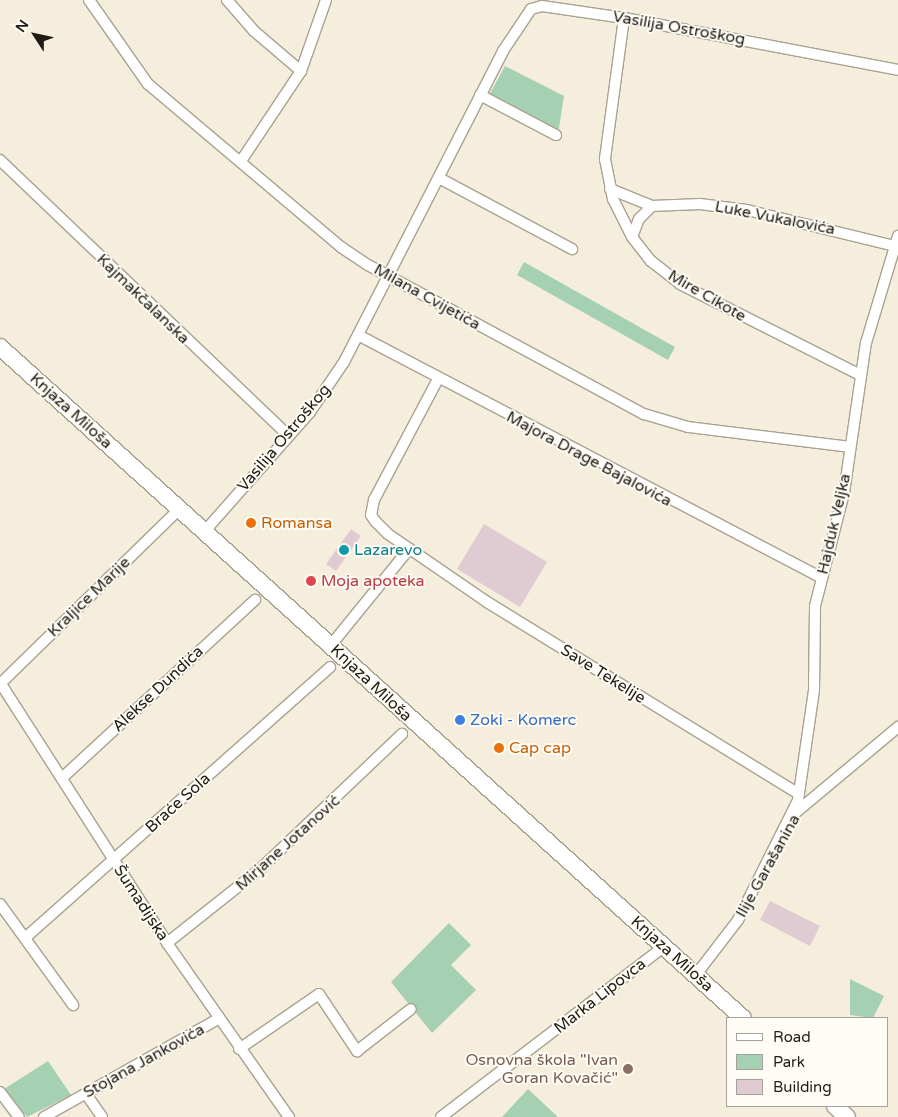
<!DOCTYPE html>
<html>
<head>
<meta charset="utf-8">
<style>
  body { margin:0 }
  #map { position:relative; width:898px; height:1117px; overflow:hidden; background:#f6eedc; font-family:"Varela Round",sans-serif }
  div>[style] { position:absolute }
  .green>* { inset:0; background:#a5d0b2 }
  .building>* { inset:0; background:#e0cbd3 }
  .roads { filter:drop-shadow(1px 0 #a9a291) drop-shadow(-1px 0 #a9a291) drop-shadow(0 1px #a9a291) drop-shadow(0 -1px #a9a291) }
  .street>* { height:10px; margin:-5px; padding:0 5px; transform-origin:5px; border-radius:5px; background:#fff }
  .primary>* { height:16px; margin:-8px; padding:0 8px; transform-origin:8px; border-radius:8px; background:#fff }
  .dots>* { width:14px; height:14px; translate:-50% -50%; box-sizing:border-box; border:2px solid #fffcf5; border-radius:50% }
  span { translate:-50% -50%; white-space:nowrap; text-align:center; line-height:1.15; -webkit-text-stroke:4px #fffcf5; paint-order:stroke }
  .street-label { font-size:16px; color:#1f1c16 }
  .food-label { font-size:16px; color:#c56008 }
  .left { translate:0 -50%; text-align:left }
  .culture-label { font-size:16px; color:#0d838f }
  .health-label { font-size:16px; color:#be3a42 }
  .shop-label { font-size:16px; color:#366cbe }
  .education-label { font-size:16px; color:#785e54 }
  .right { translate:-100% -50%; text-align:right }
  .legend { position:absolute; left:726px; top:1017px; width:162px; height:90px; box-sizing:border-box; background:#fffcf5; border:1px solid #a5a29c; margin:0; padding:6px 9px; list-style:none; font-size:15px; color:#1f1c16 }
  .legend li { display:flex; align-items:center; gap:10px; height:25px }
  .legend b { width:25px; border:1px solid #a5a29c }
  .north { position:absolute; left:10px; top:10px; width:50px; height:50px; -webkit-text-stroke:4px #fffcf5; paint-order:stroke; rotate:305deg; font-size:14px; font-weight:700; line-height:20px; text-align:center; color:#1f1c16 }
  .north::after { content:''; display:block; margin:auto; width:18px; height:22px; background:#1f1c16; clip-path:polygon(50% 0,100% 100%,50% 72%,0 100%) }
</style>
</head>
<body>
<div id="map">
  <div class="green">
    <i style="clip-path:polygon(505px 66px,564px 96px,558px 134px,487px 99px)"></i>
    <i style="clip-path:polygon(524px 262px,675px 347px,668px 360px,517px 275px)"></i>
    <i style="clip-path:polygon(449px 923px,471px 945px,451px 965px,476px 990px,432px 1033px,391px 982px)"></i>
    <i style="clip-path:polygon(850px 979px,884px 996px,873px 1018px,850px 1015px)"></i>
    <i style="clip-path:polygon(48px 1061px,71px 1095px,27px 1117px,4px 1089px)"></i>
    <i style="clip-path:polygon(528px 1089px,558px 1117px,502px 1117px)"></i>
  </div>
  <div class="building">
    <i style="clip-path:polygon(484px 524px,547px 562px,520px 607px,457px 569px)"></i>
    <i style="clip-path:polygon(351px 529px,361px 536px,336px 571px,326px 564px)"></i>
    <i style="clip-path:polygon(770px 901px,820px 926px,810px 946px,760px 920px)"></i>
  </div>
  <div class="roads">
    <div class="street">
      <i style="left:89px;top:0;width:103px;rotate:54.9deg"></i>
      <i style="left:148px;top:84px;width:253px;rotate:40.2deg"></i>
      <i style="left:341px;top:247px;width:32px;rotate:34deg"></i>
      <i style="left:368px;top:265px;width:314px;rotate:28.4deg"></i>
      <i style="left:644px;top:414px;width:46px;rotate:16.5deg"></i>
      <i style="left:688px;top:427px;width:163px;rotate:7deg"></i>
      <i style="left:227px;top:0;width:41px;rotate:48.9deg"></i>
      <i style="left:254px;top:31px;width:62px;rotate:40.4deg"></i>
      <i style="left:624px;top:18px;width:142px;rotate:97.7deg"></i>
      <i style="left:605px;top:159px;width:41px;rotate:78.7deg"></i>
      <i style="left:613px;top:199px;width:42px;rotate:63.4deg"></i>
      <i style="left:632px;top:237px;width:31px;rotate:52deg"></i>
      <i style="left:651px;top:261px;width:37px;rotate:38deg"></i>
      <i style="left:680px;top:284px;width:202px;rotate:26.8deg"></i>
      <i style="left:480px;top:95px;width:86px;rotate:27.8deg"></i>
      <i style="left:0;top:160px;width:398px;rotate:43.7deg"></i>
      <i style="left:241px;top:161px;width:108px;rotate:-56.3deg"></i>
      <i style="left:301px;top:71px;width:75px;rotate:-70.6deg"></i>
      <i style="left:439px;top:178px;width:151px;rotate:28.1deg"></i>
      <i style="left:610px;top:189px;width:45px;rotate:22deg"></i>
      <i style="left:652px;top:206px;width:48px;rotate:-2.4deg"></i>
      <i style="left:700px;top:204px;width:47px;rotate:7.3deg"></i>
      <i style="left:747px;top:210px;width:152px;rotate:13.7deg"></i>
      <i style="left:632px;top:237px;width:19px;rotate:-69deg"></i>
      <i style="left:639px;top:219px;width:18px;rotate:-45deg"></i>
      <i style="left:358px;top:335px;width:524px;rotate:27.64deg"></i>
      <i style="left:438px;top:379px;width:137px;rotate:117.9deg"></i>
      <i style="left:374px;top:500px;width:15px;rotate:101deg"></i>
      <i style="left:371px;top:515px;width:7px;rotate:56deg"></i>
      <i style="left:375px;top:521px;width:18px;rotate:45deg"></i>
      <i style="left:388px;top:534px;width:120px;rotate:34.5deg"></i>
      <i style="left:487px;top:602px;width:366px;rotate:31.6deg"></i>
      <i style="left:204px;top:532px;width:160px;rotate:-48.5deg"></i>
      <i style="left:310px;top:412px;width:60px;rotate:-55.8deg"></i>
      <i style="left:344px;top:362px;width:349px;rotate:-62.9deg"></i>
      <i style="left:503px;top:51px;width:50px;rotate:-56.3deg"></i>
      <i style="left:531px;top:9px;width:11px;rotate:-15deg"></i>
      <i style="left:542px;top:6px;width:83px;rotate:8.3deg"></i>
      <i style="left:624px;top:18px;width:279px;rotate:10.7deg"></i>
      <i style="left:331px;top:645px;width:124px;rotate:-50.9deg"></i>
      <i style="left:0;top:684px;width:249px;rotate:-44.3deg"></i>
      <i style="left:1px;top:684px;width:308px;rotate:57.3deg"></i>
      <i style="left:167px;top:943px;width:213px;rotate:55deg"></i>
      <i style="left:62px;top:778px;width:263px;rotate:-42.7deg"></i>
      <i style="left:794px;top:814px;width:136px;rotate:-39.9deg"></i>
      <i style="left:0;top:904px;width:125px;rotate:54.1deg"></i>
      <i style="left:25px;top:938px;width:408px;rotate:-41.6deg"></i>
      <i style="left:167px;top:943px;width:116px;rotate:-38.4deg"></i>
      <i style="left:258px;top:871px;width:199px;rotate:-43.6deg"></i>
      <i style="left:695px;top:976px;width:71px;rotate:-52.5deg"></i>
      <i style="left:738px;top:920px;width:134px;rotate:-63.4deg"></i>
      <i style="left:798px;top:800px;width:111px;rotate:-81.7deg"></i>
      <i style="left:814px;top:690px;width:84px;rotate:-89.3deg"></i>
      <i style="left:815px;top:606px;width:117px;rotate:-75.6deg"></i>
      <i style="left:844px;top:493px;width:152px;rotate:-81.7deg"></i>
      <i style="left:866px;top:343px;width:112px;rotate:-73.3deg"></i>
      <i style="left:239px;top:1049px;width:97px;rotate:-34.5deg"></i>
      <i style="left:319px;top:994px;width:69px;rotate:56.3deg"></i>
      <i style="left:357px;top:1051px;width:68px;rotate:-37.9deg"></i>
      <i style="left:0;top:1092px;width:31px;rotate:53deg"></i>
      <i style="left:86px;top:1094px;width:28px;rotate:55deg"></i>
      <i style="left:44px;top:1117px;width:200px;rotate:-29.4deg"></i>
      <i style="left:441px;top:1117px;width:280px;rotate:-37.4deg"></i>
    </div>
    <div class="primary">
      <i style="left:0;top:347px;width:1001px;rotate:42.09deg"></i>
      <i style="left:835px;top:1106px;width:16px;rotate:43deg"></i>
    </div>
  </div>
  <div class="dots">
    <i style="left:251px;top:523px;background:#e8710a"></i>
    <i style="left:344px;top:550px;background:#0f9aa8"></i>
    <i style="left:311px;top:581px;background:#e0444e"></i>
    <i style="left:460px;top:720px;background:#3f7fe0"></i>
    <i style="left:499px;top:748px;background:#e8710a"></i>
    <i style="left:628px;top:1069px;background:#8d6e63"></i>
  </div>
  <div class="street-label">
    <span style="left:679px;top:28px;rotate:10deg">Vasilija Ostroškog</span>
    <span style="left:775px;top:218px;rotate:11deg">Luke Vukalovića</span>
    <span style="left:707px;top:296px;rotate:30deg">Mire Cikote</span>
    <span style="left:427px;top:297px;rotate:29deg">Milana Cvijetića</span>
    <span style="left:143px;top:299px;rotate:44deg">Kajmakčalanska</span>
    <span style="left:71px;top:411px;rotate:42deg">Knjaza Miloša</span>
    <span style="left:284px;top:438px;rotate:-50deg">Vasilija Ostroškog</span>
    <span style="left:589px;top:459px;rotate:28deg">Majora Drage Bajalovića</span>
    <span style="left:834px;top:524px;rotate:-77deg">Hajduk Veljka</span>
    <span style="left:89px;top:597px;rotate:-44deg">Kraljice Marije</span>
    <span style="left:603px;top:674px;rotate:32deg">Save Tekelije</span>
    <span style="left:371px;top:683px;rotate:43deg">Knjaza Miloša</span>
    <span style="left:158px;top:689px;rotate:-43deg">Alekse Dundića</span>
    <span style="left:178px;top:803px;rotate:-42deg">Braće Sola</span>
    <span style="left:288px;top:843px;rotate:-42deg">Mirjane Jotanović</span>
    <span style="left:768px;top:866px;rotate:-61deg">Ilije Garašanina</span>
    <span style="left:141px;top:903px;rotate:57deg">Šumadijska</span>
    <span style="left:672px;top:954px;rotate:42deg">Knjaza Miloša</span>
    <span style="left:600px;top:996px;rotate:-38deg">Marka Lipovca</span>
    <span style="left:144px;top:1061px;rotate:-29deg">Stojana Jankovića</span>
  </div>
  <div class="food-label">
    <span class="left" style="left:261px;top:523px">Romansa</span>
    <span class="left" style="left:509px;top:748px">Cap cap</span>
  </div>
  <div class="culture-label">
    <span class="left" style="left:354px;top:550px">Lazarevo</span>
  </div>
  <div class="health-label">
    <span class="left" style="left:321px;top:581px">Moja apoteka</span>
  </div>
  <div class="shop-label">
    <span class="left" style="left:470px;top:720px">Zoki - Komerc</span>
  </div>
  <div class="education-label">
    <span class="right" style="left:618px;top:1069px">Osnovna škola "Ivan<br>Goran Kovačić"</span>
  </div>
  <ul class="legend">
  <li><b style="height:6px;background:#fff"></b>Road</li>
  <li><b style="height:14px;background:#a5d0b2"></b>Park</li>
  <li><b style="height:14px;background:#e0cbd3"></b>Building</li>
  </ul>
  <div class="north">N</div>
</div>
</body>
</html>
